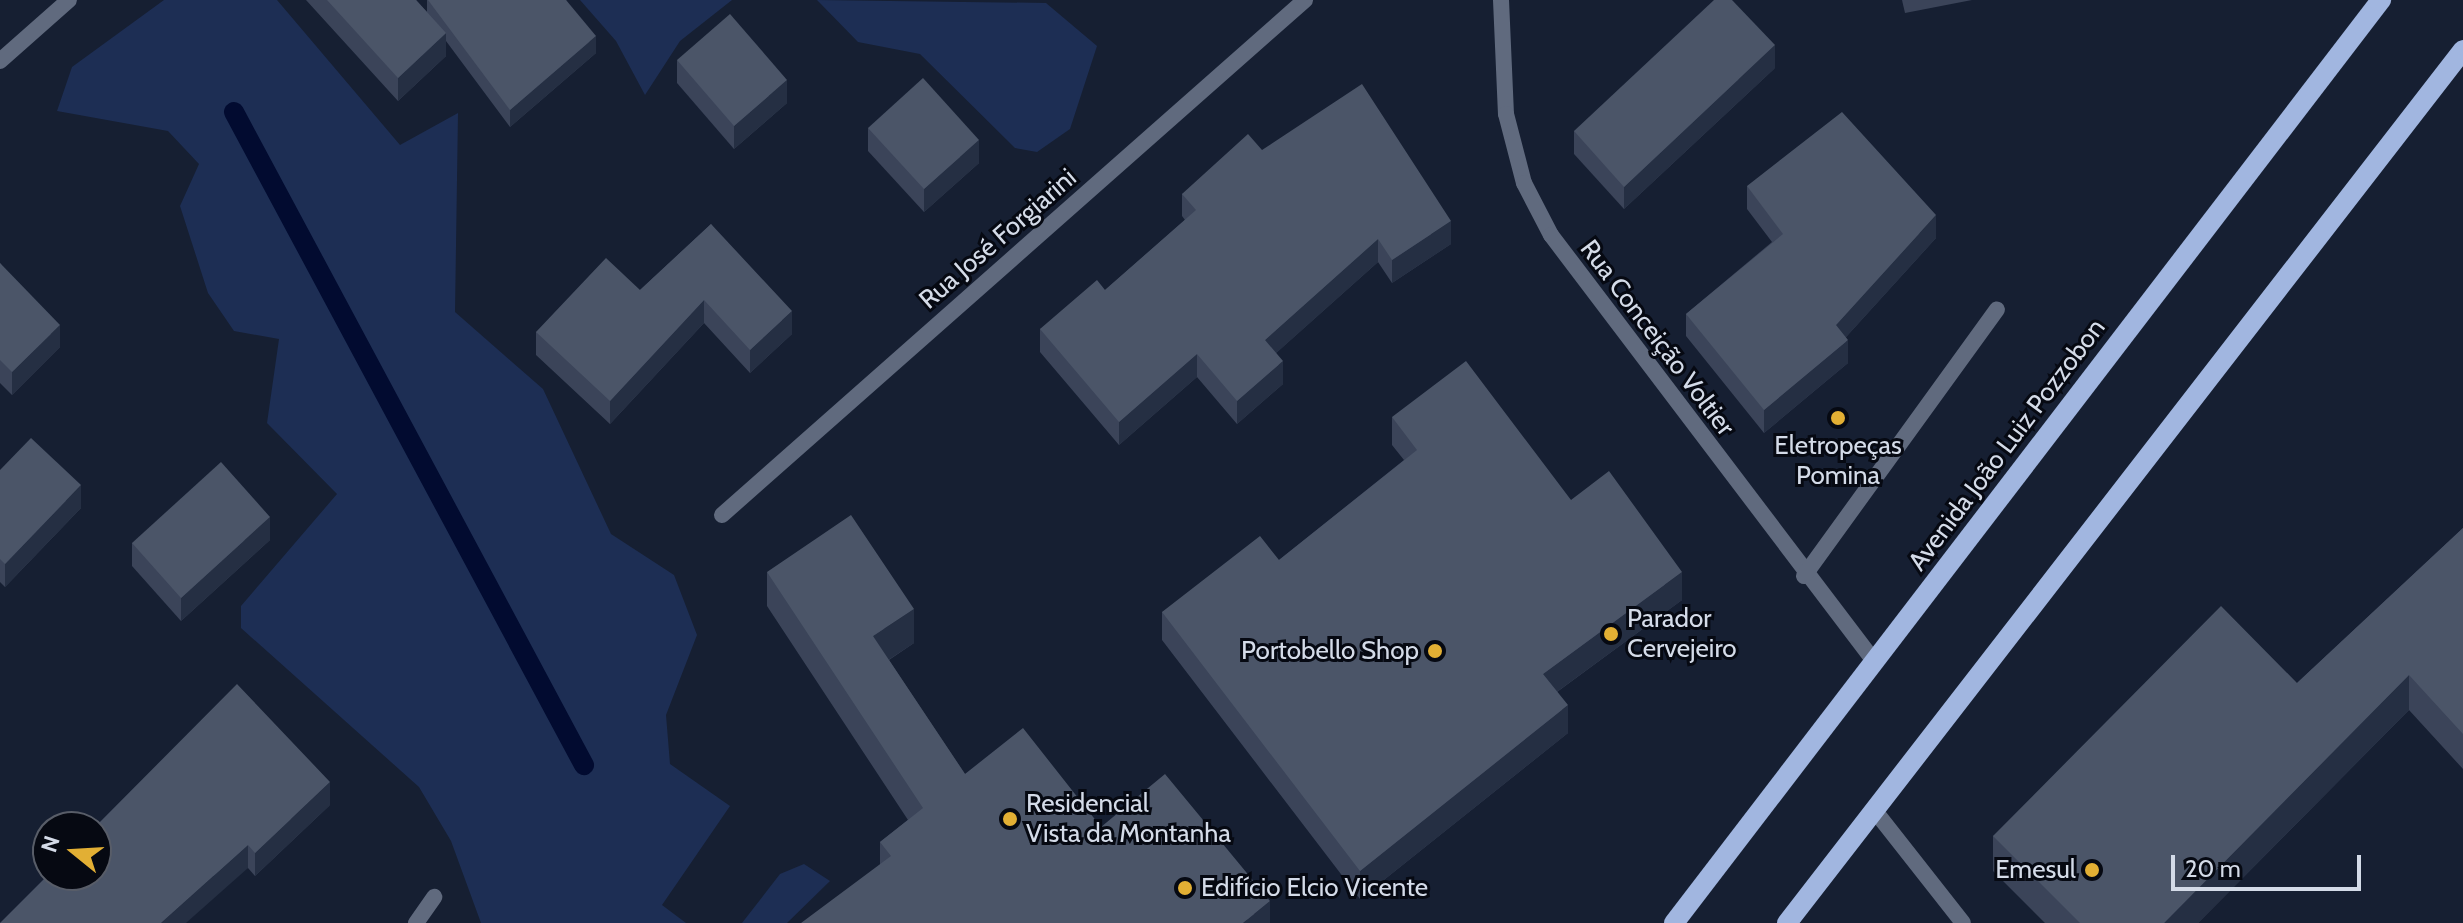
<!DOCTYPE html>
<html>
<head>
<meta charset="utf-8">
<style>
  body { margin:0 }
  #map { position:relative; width:2463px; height:923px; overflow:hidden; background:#161f32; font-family:Cabin,sans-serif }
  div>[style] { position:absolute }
  .green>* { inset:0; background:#1d2e54 }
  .stream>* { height:20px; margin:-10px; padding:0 10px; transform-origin:10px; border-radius:10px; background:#020b30 }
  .street>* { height:16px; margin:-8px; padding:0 8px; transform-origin:8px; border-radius:8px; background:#606a7e }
  .primary>* { height:20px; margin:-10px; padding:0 10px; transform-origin:10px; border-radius:10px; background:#a1b6e0 }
  .wall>* { inset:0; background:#3b4459 }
  .shaded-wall>* { inset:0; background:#252f43 }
  .building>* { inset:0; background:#4b5568 }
  .dots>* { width:22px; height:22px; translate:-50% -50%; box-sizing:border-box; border:4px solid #060912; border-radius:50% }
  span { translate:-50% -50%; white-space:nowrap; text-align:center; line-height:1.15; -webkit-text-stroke:6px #060912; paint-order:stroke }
  .street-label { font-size:26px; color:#d4dbe8 }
  .poi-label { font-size:26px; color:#d4dbe8 }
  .left { translate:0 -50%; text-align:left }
  .right { translate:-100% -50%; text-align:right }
  .north { position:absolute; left:32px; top:811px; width:80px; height:80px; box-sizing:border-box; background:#060912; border:2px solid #585d68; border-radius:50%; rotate:288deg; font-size:22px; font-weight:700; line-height:32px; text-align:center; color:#d4dbe8 }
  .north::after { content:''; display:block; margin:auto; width:28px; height:36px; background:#e2af34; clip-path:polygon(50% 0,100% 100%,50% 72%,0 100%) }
  .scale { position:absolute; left:2171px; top:855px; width:190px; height:36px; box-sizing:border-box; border:4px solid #d4dbe8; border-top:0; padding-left:10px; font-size:24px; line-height:28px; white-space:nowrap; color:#d4dbe8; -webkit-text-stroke:6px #060912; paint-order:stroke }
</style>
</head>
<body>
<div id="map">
  <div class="green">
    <i style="clip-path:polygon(164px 0,277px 0,400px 145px,458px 113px,455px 312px,543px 389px,611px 534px,674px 575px,697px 635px,666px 715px,670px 764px,730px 806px,662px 905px,686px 923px,481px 923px,451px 841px,419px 787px,241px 628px,241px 606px,337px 494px,267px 423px,279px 339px,234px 331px,208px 293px,180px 206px,199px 164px,168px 131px,57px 111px,72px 67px)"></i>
    <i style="clip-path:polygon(580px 0,732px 0,680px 41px,645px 95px,616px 41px)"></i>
    <i style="clip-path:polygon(817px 0,1046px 3px,1097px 46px,1070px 129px,1037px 152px,1015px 148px,920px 54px,858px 42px)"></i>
    <i style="clip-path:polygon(804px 864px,830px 881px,787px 923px,742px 923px,780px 874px)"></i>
  </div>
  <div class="stream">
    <i style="left:234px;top:112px;width:741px;rotate:61.81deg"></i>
  </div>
  <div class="street">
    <i style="left:1501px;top:0;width:114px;rotate:87.5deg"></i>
    <i style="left:1506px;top:114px;width:71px;rotate:75.4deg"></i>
    <i style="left:1524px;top:183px;width:59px;rotate:62.6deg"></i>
    <i style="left:1551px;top:235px;width:535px;rotate:52.83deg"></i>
    <i style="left:0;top:61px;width:92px;rotate:-41.5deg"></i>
    <i style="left:722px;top:515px;width:778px;rotate:-41.46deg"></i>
    <i style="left:1804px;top:576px;width:329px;rotate:-54.1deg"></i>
    <i style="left:1875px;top:811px;width:142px;rotate:51.8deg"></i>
    <i style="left:416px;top:923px;width:32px;rotate:-55deg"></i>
  </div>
  <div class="primary">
    <i style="left:1674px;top:923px;width:1163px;rotate:-52.55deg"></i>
    <i style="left:1787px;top:923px;width:1104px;rotate:-52.25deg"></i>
  </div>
  <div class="wall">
    <i style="clip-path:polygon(306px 0,416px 0,427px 12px,427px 0,566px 0,596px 53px,510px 127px,446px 41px,446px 56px,398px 101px)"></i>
    <i style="clip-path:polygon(1902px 0,1972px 0,1905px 13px)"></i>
    <i style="clip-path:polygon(677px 60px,787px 103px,734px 149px,677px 83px)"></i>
    <i style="clip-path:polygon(1775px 68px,1624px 209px,1574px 154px,1574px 131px)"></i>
    <i style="clip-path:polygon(868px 128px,979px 163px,924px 212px,868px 151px)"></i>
    <i style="clip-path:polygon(1262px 150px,1451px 244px,1392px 283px,1378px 262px,1276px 353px,1283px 384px,1237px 424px,1197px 377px,1119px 445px,1040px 352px,1040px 329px,1105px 290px,1185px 220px,1182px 216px,1182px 194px)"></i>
    <i style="clip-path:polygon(1747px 186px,1936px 238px,1846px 337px,1848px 363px,1764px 433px,1686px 336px,1686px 314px,1772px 242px,1747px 209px)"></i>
    <i style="clip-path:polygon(711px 224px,792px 334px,750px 373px,704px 323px,610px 424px,536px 355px,536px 332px,640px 290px)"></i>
    <i style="clip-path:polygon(0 263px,60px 347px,12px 395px,0 383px)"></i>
    <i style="clip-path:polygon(1392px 417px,1571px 500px,1682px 600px,1557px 692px,1568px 733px,1360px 899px,1162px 640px,1162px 612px,1279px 560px,1404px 460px,1392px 445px)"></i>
    <i style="clip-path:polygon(0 470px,81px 508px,5px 587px,0 582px)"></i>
    <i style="clip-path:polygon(2463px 528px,2463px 769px,2409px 710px,2198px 923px,2045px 923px,1993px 871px,1993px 836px,2297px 683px)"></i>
    <i style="clip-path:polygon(270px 540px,181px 621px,132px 566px,132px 543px)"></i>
    <i style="clip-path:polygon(767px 572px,914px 643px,889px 660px,965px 774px,1101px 827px,1270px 923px,880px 864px,880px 842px,908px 820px,767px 606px)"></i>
    <i style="clip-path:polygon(330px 805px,255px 876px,248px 868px,0 923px)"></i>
  </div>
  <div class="shaded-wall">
    <i style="clip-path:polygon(446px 33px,446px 56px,398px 101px,398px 78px)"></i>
    <i style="clip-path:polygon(596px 36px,596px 53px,510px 127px,510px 110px)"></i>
    <i style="clip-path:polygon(1775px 45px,1775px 68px,1624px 209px,1624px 187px)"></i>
    <i style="clip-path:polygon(787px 80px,787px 103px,734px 149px,734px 126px)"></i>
    <i style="clip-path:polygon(979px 140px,979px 163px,924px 212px,924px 189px)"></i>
    <i style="clip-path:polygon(1936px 215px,1936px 238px,1836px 348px,1836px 325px)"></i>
    <i style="clip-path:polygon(1451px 221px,1451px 244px,1392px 283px,1392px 260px)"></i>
    <i style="clip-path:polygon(1378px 239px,1378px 262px,1265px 363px,1265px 340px)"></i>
    <i style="clip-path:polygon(704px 300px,704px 323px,610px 424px,610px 401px)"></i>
    <i style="clip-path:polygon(792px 311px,792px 334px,750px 373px,750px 350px)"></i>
    <i style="clip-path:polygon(60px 325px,60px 347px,12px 395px,12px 372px)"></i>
    <i style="clip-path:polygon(1848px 340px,1848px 363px,1764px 433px,1764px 410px)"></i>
    <i style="clip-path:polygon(1197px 354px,1197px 377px,1119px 445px,1119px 422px)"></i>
    <i style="clip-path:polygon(1283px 361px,1283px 384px,1237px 424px,1237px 401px)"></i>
    <i style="clip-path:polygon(81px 485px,81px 508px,5px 587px,5px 564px)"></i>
    <i style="clip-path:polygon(270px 517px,270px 540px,181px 621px,181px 598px)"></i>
    <i style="clip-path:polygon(1682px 572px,1682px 600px,1543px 702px,1543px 674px)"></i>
    <i style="clip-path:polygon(914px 609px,914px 643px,873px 670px,873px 636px)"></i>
    <i style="clip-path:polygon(2409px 675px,2409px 710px,2198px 923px,2164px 923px)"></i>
    <i style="clip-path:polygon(1568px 705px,1568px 733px,1360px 899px,1360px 871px)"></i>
    <i style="clip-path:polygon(330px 782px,330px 805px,255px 876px,255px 853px)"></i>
    <i style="clip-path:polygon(248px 845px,248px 868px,186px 923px,161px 923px)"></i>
    <i style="clip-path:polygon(1270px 901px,1270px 923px,1243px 923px)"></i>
  </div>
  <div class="building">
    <i style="clip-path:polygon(327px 0,416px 0,446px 33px,398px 78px)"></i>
    <i style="clip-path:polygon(428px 0,566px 0,596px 36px,510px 110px)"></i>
    <i style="clip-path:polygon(1714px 0,1732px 0,1775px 45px,1624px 187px,1574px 131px)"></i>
    <i style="clip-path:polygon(730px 14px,787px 80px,734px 126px,677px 60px)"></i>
    <i style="clip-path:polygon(923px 78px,979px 140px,924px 189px,868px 128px)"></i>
    <i style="clip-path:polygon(1362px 84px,1451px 221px,1392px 260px,1378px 239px,1265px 340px,1283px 361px,1237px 401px,1197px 354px,1119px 422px,1040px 329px,1097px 280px,1105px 290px,1196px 210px,1182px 194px,1248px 134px,1262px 150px)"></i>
    <i style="clip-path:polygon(1842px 112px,1936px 215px,1836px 325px,1848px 340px,1764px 410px,1686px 314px,1783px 234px,1747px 186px)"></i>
    <i style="clip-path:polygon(711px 224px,792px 311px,750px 350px,704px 300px,610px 401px,536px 332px,606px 258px,640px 290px)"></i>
    <i style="clip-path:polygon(0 263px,60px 325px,12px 372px,0 360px)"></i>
    <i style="clip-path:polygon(1466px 361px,1571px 500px,1609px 471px,1682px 572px,1543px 674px,1568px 705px,1360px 871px,1162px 612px,1260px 536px,1279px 560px,1417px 450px,1392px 417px)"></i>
    <i style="clip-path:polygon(31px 438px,81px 485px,5px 564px,0 559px,0 470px)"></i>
    <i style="clip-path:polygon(221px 462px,270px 517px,181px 598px,132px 543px)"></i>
    <i style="clip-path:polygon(851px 515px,914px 609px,873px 636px,965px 774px,1023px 728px,1101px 827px,1165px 774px,1270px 901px,1243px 923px,801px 923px,891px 856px,880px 842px,923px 808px,767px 572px)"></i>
    <i style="clip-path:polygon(2463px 528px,2463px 734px,2409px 675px,2164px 923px,2080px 923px,1993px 836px,2221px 606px,2297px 683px)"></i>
    <i style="clip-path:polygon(237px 684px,330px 782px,255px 853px,248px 845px,161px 923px,0 923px,48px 875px,96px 875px,95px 827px)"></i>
  </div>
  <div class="dots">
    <i style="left:1838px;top:418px;background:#e2af34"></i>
    <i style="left:1611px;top:634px;background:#e2af34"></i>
    <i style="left:1435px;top:651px;background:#e2af34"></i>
    <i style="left:1010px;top:819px;background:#e2af34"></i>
    <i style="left:2092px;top:870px;background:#e2af34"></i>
    <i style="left:1185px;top:888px;background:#e2af34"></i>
  </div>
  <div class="street-label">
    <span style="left:998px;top:239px;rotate:-41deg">Rua José Forgiarini</span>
    <span style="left:1657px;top:338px;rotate:53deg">Rua Conceição Voltier</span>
    <span style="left:2007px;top:445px;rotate:-53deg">Avenida João Luiz Pozzobon</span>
  </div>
  <div class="poi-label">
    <span style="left:1838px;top:461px">Eletropeças<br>Pomina</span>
    <span class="left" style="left:1627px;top:634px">Parador<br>Cervejeiro</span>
    <span class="right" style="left:1419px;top:651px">Portobello Shop</span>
    <span class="left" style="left:1026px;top:819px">Residencial<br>Vista da Montanha</span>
    <span class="right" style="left:2076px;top:870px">Emesul</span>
    <span class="left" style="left:1201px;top:888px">Edifício Elcio Vicente</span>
  </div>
  <div class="north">N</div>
  <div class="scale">20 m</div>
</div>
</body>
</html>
